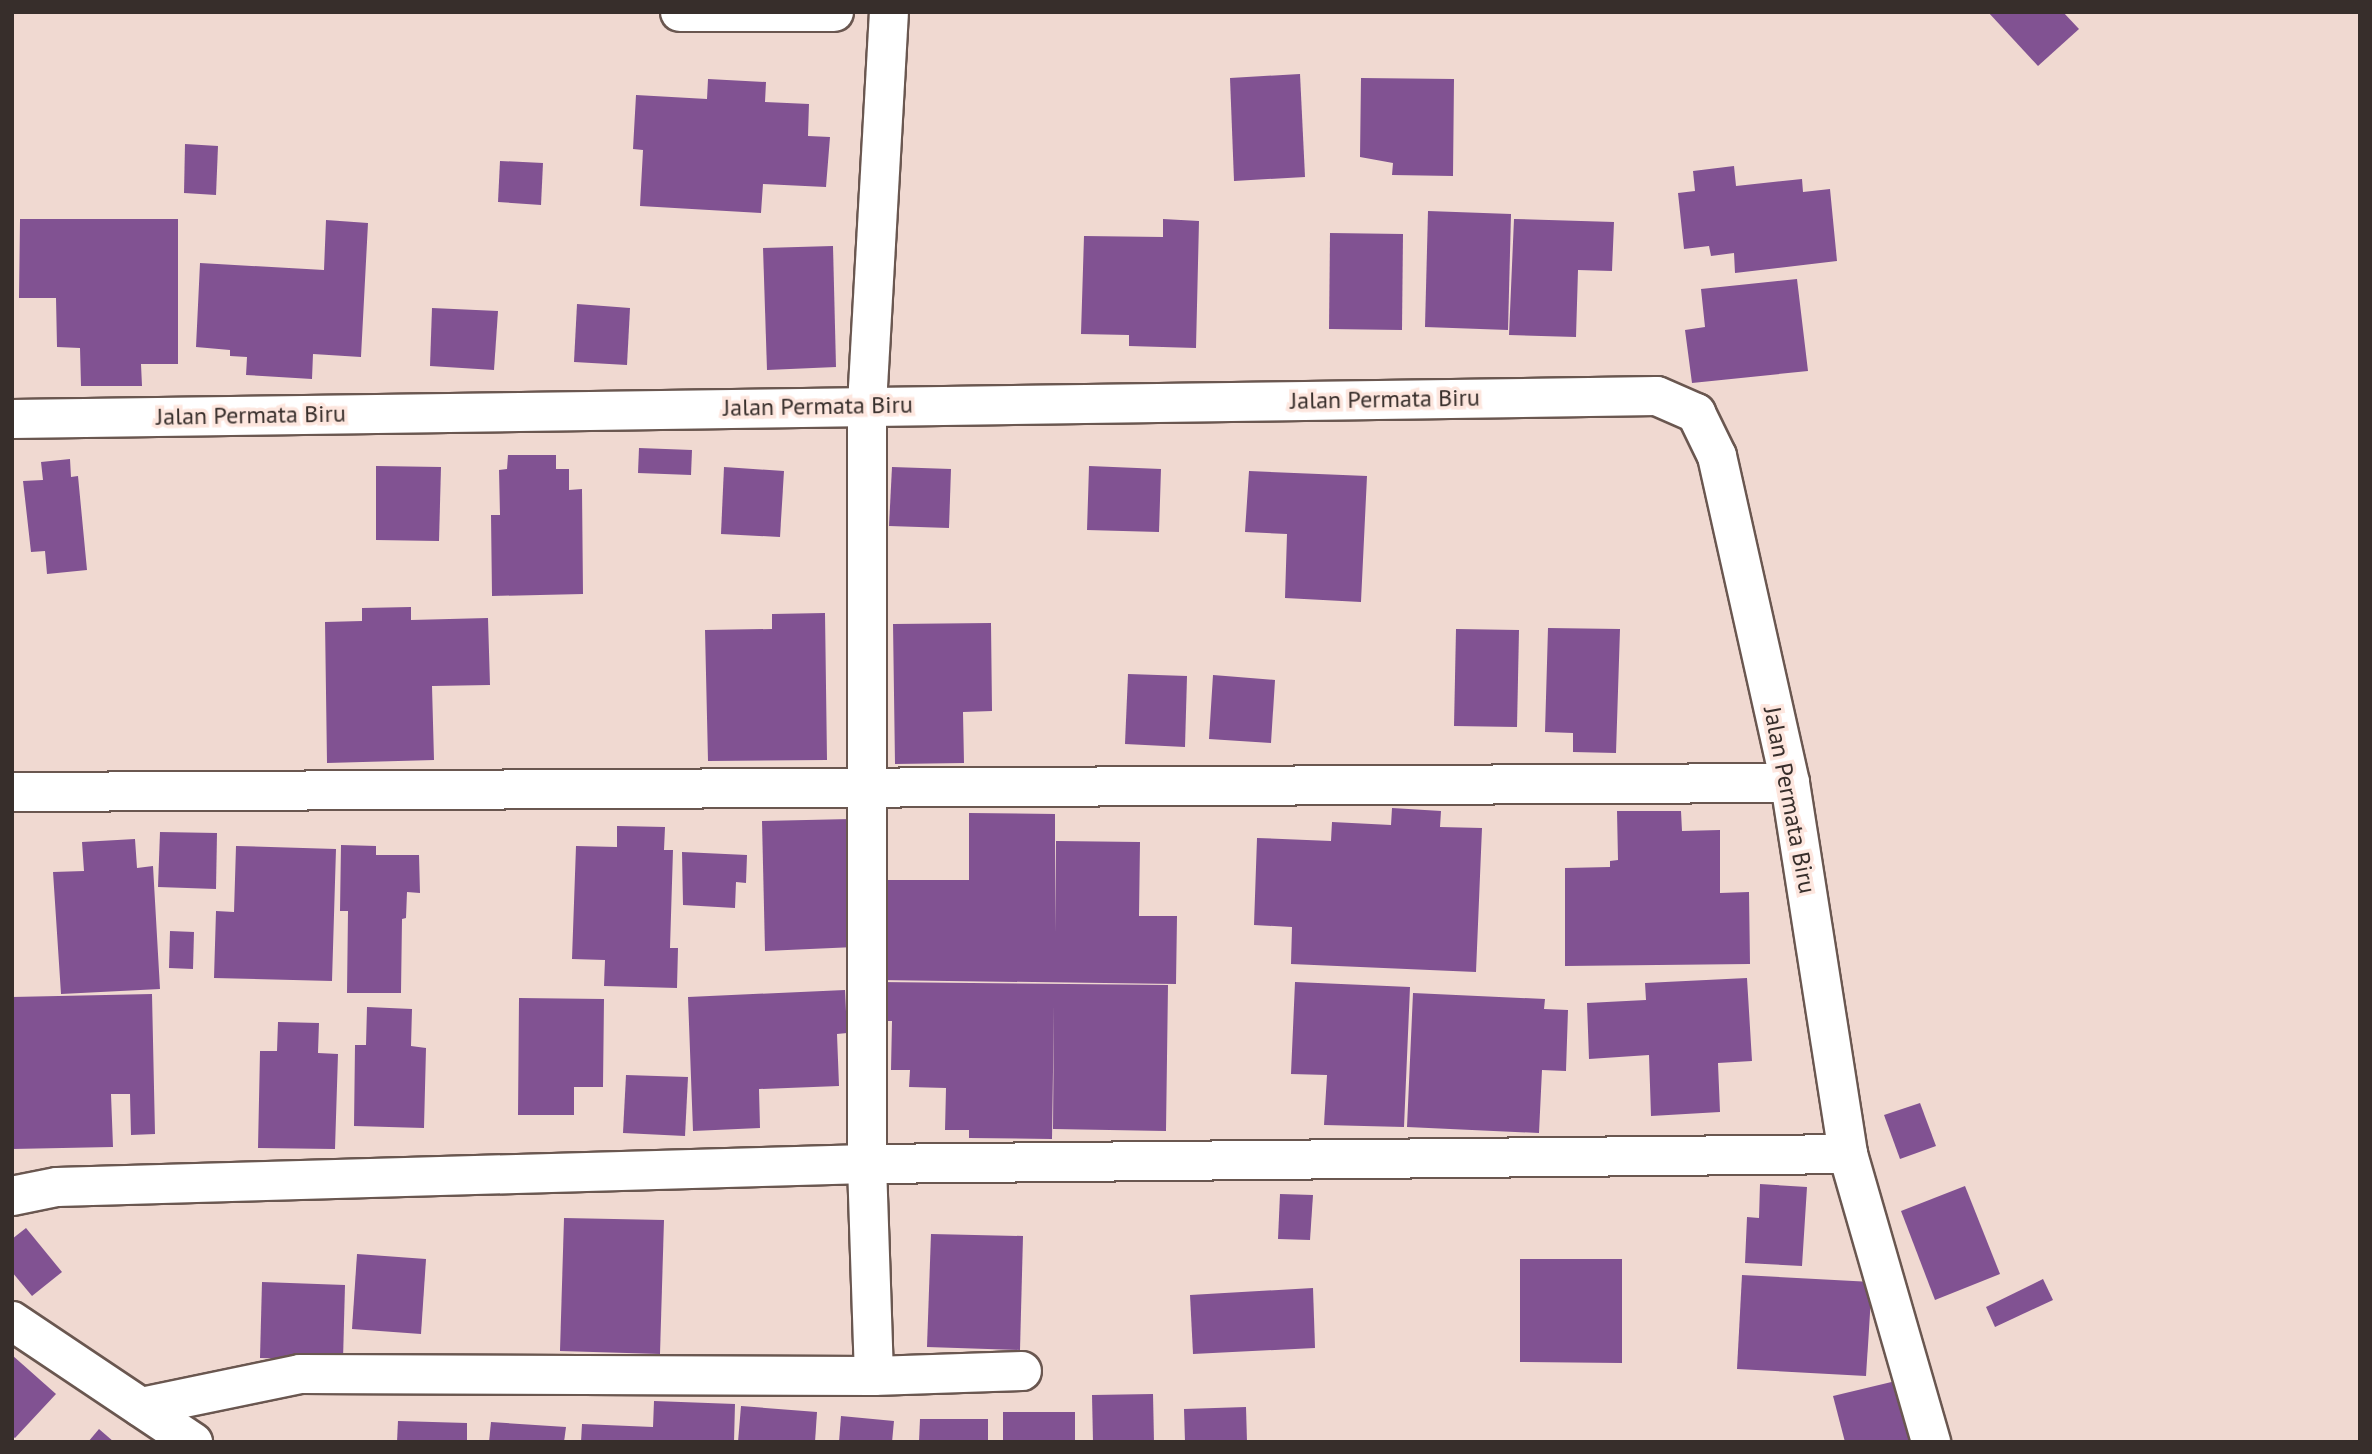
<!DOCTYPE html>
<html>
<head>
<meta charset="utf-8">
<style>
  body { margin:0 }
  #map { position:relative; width:2372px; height:1454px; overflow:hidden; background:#f0d9d1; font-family:"PT Sans",sans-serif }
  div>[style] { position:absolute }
  .building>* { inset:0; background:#815292 }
  .roads { filter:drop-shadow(2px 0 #6a5750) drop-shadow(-2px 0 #6a5750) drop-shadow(0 2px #6a5750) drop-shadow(0 -2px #6a5750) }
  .street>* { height:38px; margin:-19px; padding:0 19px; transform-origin:19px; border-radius:19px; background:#fff }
  .secondary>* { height:38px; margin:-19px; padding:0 19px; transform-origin:19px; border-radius:19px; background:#fff }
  span { translate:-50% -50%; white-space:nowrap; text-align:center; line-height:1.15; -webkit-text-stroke:7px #fde6de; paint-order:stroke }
  .street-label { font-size:24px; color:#372e2b }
  .frame { position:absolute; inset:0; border:14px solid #372e2b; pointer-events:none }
</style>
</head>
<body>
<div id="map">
  <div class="building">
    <i style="clip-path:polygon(1988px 12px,2063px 12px,2079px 29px,2038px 66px)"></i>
    <i style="clip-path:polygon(1300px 74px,1305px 177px,1234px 181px,1230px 78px)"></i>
    <i style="clip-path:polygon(1361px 78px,1454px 79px,1453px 176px,1392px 175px,1393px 163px,1360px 157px)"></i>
    <i style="clip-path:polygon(708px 79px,766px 82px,765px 102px,809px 104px,808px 136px,830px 137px,826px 187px,763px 184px,761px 213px,640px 206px,643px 150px,633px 149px,636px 95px,707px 99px)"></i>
    <i style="clip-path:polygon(185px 144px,218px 146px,216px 195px,184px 193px)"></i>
    <i style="clip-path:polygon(500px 161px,543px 163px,541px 205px,498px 202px)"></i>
    <i style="clip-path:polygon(1734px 166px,1736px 186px,1802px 179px,1803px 192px,1830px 189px,1837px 261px,1735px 273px,1734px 253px,1711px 256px,1709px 246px,1684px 249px,1678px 193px,1695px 191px,1693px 171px)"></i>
    <i style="clip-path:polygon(1428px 211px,1511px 214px,1508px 330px,1425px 327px)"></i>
    <i style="clip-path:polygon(20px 219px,178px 219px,178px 364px,141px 364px,142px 386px,81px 386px,80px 348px,57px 347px,56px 298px,19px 298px)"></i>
    <i style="clip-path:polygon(1163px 219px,1199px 221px,1196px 348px,1129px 346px,1129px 335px,1081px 334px,1084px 236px,1163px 237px)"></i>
    <i style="clip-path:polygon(1514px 219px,1614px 222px,1612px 271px,1578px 270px,1576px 337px,1509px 335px)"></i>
    <i style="clip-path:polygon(326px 220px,368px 223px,361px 357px,313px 354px,312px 379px,246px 375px,247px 357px,230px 356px,230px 350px,196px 347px,200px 263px,324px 270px)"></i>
    <i style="clip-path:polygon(1330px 233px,1403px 234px,1402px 330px,1329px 329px)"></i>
    <i style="clip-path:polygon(833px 246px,836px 367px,767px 370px,763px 248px)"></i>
    <i style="clip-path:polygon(1797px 279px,1808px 371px,1692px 383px,1685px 330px,1705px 327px,1701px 289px)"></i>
    <i style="clip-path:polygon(577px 304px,630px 308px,627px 365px,574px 362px)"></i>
    <i style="clip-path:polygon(432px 308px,498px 311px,494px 370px,430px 366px)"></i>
    <i style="clip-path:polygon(639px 448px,692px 450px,691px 475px,638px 473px)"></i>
    <i style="clip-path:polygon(508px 455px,556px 455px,556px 469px,569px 469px,569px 490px,582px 489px,583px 594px,492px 596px,491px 515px,500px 515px,499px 470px,507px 469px)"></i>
    <i style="clip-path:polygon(70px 459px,71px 477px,78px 476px,87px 570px,47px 574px,45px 551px,31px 552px,23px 481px,43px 480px,41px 462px)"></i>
    <i style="clip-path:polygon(376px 466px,441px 467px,439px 541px,376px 540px)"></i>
    <i style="clip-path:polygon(1089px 466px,1161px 469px,1159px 532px,1087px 530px)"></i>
    <i style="clip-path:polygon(724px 467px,784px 471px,780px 537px,721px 534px)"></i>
    <i style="clip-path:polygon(892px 467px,951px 469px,949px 528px,889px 526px)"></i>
    <i style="clip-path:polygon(1249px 471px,1367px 476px,1361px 602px,1285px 598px,1287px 534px,1245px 532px)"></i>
    <i style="clip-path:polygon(411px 607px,411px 620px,488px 618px,490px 685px,432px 686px,434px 760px,327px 763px,325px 622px,362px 621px,362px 608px)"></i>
    <i style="clip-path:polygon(825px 613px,827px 760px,708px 761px,705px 630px,772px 629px,772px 614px)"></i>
    <i style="clip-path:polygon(991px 623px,992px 711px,963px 712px,964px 763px,895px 764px,893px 624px)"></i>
    <i style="clip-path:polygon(1548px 628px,1620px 629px,1616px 753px,1573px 752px,1573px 733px,1545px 732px)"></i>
    <i style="clip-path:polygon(1456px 629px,1519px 630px,1517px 727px,1454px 726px)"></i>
    <i style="clip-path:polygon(1128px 674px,1187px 676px,1185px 747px,1125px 744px)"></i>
    <i style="clip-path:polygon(1213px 675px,1275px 680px,1271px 743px,1209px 739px)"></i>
    <i style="clip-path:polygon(1392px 808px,1441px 811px,1440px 827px,1482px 828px,1476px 972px,1291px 964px,1292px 927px,1254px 925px,1257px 838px,1331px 841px,1332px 822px,1391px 825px)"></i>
    <i style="clip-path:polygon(1617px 811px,1681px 811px,1682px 831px,1720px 830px,1720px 893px,1749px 892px,1750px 964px,1565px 966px,1565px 868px,1610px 867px,1610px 861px,1618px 860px)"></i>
    <i style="clip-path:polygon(969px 813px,1055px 814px,1055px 933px,1056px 841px,1140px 842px,1139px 916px,1177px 916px,1176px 984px,878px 980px,879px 880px,969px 880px)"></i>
    <i style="clip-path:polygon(851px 819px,855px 947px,765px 951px,762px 821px)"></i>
    <i style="clip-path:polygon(617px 826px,665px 827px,664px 850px,673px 850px,670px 948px,678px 948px,677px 988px,604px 986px,605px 960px,572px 959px,576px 846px,617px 847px)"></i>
    <i style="clip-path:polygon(160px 832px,217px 833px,216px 889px,158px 887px)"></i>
    <i style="clip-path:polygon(135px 839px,137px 868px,153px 866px,160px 989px,61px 994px,53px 872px,84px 871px,82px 842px)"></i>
    <i style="clip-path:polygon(341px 845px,376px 846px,376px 855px,419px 855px,420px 893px,407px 892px,406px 918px,402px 919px,401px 993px,347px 993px,348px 911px,340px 911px)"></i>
    <i style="clip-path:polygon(236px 846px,336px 849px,332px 981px,214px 978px,216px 911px,234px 912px)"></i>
    <i style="clip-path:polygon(682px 852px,747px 855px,746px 883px,736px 882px,735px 908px,683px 905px)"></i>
    <i style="clip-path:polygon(170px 931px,194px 932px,193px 969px,169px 968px)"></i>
    <i style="clip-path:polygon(1747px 978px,1752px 1061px,1718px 1063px,1720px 1112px,1651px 1116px,1649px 1055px,1589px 1059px,1587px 1003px,1646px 1000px,1645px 983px)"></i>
    <i style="clip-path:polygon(878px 982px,1168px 985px,1166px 1131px,1053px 1129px,1054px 1004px,1052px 1139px,969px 1138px,969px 1130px,945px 1130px,946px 1088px,909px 1087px,910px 1070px,891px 1070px,892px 1021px,877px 1021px)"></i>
    <i style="clip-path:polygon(1295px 982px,1410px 987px,1404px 1127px,1324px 1125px,1327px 1075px,1291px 1074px)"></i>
    <i style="clip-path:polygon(845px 990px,847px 1033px,837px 1034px,839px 1086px,759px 1089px,760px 1128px,693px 1131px,688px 997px)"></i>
    <i style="clip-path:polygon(1413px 993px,1545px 999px,1544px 1009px,1568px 1010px,1566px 1071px,1542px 1070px,1539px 1133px,1407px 1127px)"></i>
    <i style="clip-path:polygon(152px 994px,155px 1134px,131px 1135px,130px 1094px,111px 1094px,113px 1147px,12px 1149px,12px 997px)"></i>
    <i style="clip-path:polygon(519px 998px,604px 999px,603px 1087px,574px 1087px,574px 1115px,518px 1115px)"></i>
    <i style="clip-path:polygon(367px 1007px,412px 1009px,411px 1046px,426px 1048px,424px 1128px,354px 1126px,355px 1045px,366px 1045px)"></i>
    <i style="clip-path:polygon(278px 1022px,319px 1023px,318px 1053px,338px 1054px,335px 1149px,258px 1148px,260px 1051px,277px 1051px)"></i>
    <i style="clip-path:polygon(626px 1075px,688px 1077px,685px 1136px,623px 1133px)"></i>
    <i style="clip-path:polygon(1920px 1103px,1936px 1146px,1900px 1159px,1884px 1115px)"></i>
    <i style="clip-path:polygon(1760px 1184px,1807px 1187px,1802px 1266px,1745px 1263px,1747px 1217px,1759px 1218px)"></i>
    <i style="clip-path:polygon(1965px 1186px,2000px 1274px,1935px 1300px,1901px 1211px)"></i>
    <i style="clip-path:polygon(1280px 1194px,1313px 1195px,1310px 1240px,1278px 1239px)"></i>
    <i style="clip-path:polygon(564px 1218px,664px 1220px,660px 1354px,560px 1351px)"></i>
    <i style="clip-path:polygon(26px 1228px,62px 1272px,32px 1296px,12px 1272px,12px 1239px)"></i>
    <i style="clip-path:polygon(931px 1234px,1023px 1236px,1020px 1350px,927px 1347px)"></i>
    <i style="clip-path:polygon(357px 1254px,426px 1259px,421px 1334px,352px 1329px)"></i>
    <i style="clip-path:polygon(1520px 1259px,1622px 1259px,1622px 1363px,1520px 1362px)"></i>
    <i style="clip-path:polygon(1742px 1275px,1872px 1282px,1866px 1376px,1737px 1369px)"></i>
    <i style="clip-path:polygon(2043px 1279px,2053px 1300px,1995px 1327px,1986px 1307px)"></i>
    <i style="clip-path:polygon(262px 1282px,345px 1285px,343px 1360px,260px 1358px)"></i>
    <i style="clip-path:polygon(1313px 1288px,1315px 1348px,1193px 1354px,1190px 1295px)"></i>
    <i style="clip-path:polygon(12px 1355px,56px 1394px,15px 1438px,12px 1436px)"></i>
    <i style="clip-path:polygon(1904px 1379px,1919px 1442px,1845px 1442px,1833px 1396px)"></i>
    <i style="clip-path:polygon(1153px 1394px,1154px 1442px,1093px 1442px,1092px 1395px)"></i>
    <i style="clip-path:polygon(654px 1401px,735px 1404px,734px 1442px,581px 1442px,582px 1424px,653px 1427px)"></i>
    <i style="clip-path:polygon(741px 1406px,817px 1412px,815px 1442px,738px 1442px)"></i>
    <i style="clip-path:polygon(1246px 1407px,1247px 1442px,1185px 1442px,1184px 1409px)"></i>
    <i style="clip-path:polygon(1003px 1412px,1075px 1412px,1075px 1442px,1003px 1442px)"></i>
    <i style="clip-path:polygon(841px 1416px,894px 1421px,892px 1442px,839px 1442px)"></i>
    <i style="clip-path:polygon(920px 1419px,988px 1419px,988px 1442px,919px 1442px)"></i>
    <i style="clip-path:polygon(398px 1421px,467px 1423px,467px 1442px,397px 1442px)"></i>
    <i style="clip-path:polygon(491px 1422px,566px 1427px,564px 1442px,489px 1442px)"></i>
    <i style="clip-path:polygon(99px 1429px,114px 1442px,88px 1442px)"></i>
  </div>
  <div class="roads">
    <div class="street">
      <i style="left:680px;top:12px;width:154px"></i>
      <i style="left:12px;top:419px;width:1645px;rotate:-0.8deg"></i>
      <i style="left:1657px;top:396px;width:43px;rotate:23.6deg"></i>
      <i style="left:1696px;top:413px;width:48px;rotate:64deg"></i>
      <i style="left:1717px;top:456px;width:335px;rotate:77.4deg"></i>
      <i style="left:1790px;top:783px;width:376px;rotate:81.1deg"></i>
      <i style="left:1848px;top:1154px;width:300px;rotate:73.9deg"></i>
      <i style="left:12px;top:792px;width:1778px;rotate:-0.29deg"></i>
      <i style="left:12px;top:1196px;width:46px;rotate:-11.3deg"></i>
      <i style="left:57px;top:1187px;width:810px;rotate:-1.63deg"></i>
      <i style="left:867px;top:1164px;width:981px;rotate:-0.58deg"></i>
      <i style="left:874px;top:1376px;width:212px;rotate:-91.9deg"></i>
      <i style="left:867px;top:1164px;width:759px;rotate:-90deg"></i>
      <i style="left:867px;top:405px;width:394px;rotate:-86.8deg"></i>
      <i style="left:141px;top:1407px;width:162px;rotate:-11.7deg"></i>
      <i style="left:300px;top:1374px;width:574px;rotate:0.2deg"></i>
      <i style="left:874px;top:1376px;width:148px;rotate:-1.9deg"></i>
    </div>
    <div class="secondary">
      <i style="left:12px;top:1321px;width:218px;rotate:33.8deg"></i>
    </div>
  </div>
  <div class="street-label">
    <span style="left:1385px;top:399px;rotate:-1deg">Jalan Permata Biru</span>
    <span style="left:818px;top:406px;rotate:-1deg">Jalan Permata Biru</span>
    <span style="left:251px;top:415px;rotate:-1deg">Jalan Permata Biru</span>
    <span style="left:1790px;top:800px;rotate:79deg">Jalan Permata Biru</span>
  </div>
  <div class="frame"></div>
</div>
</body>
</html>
